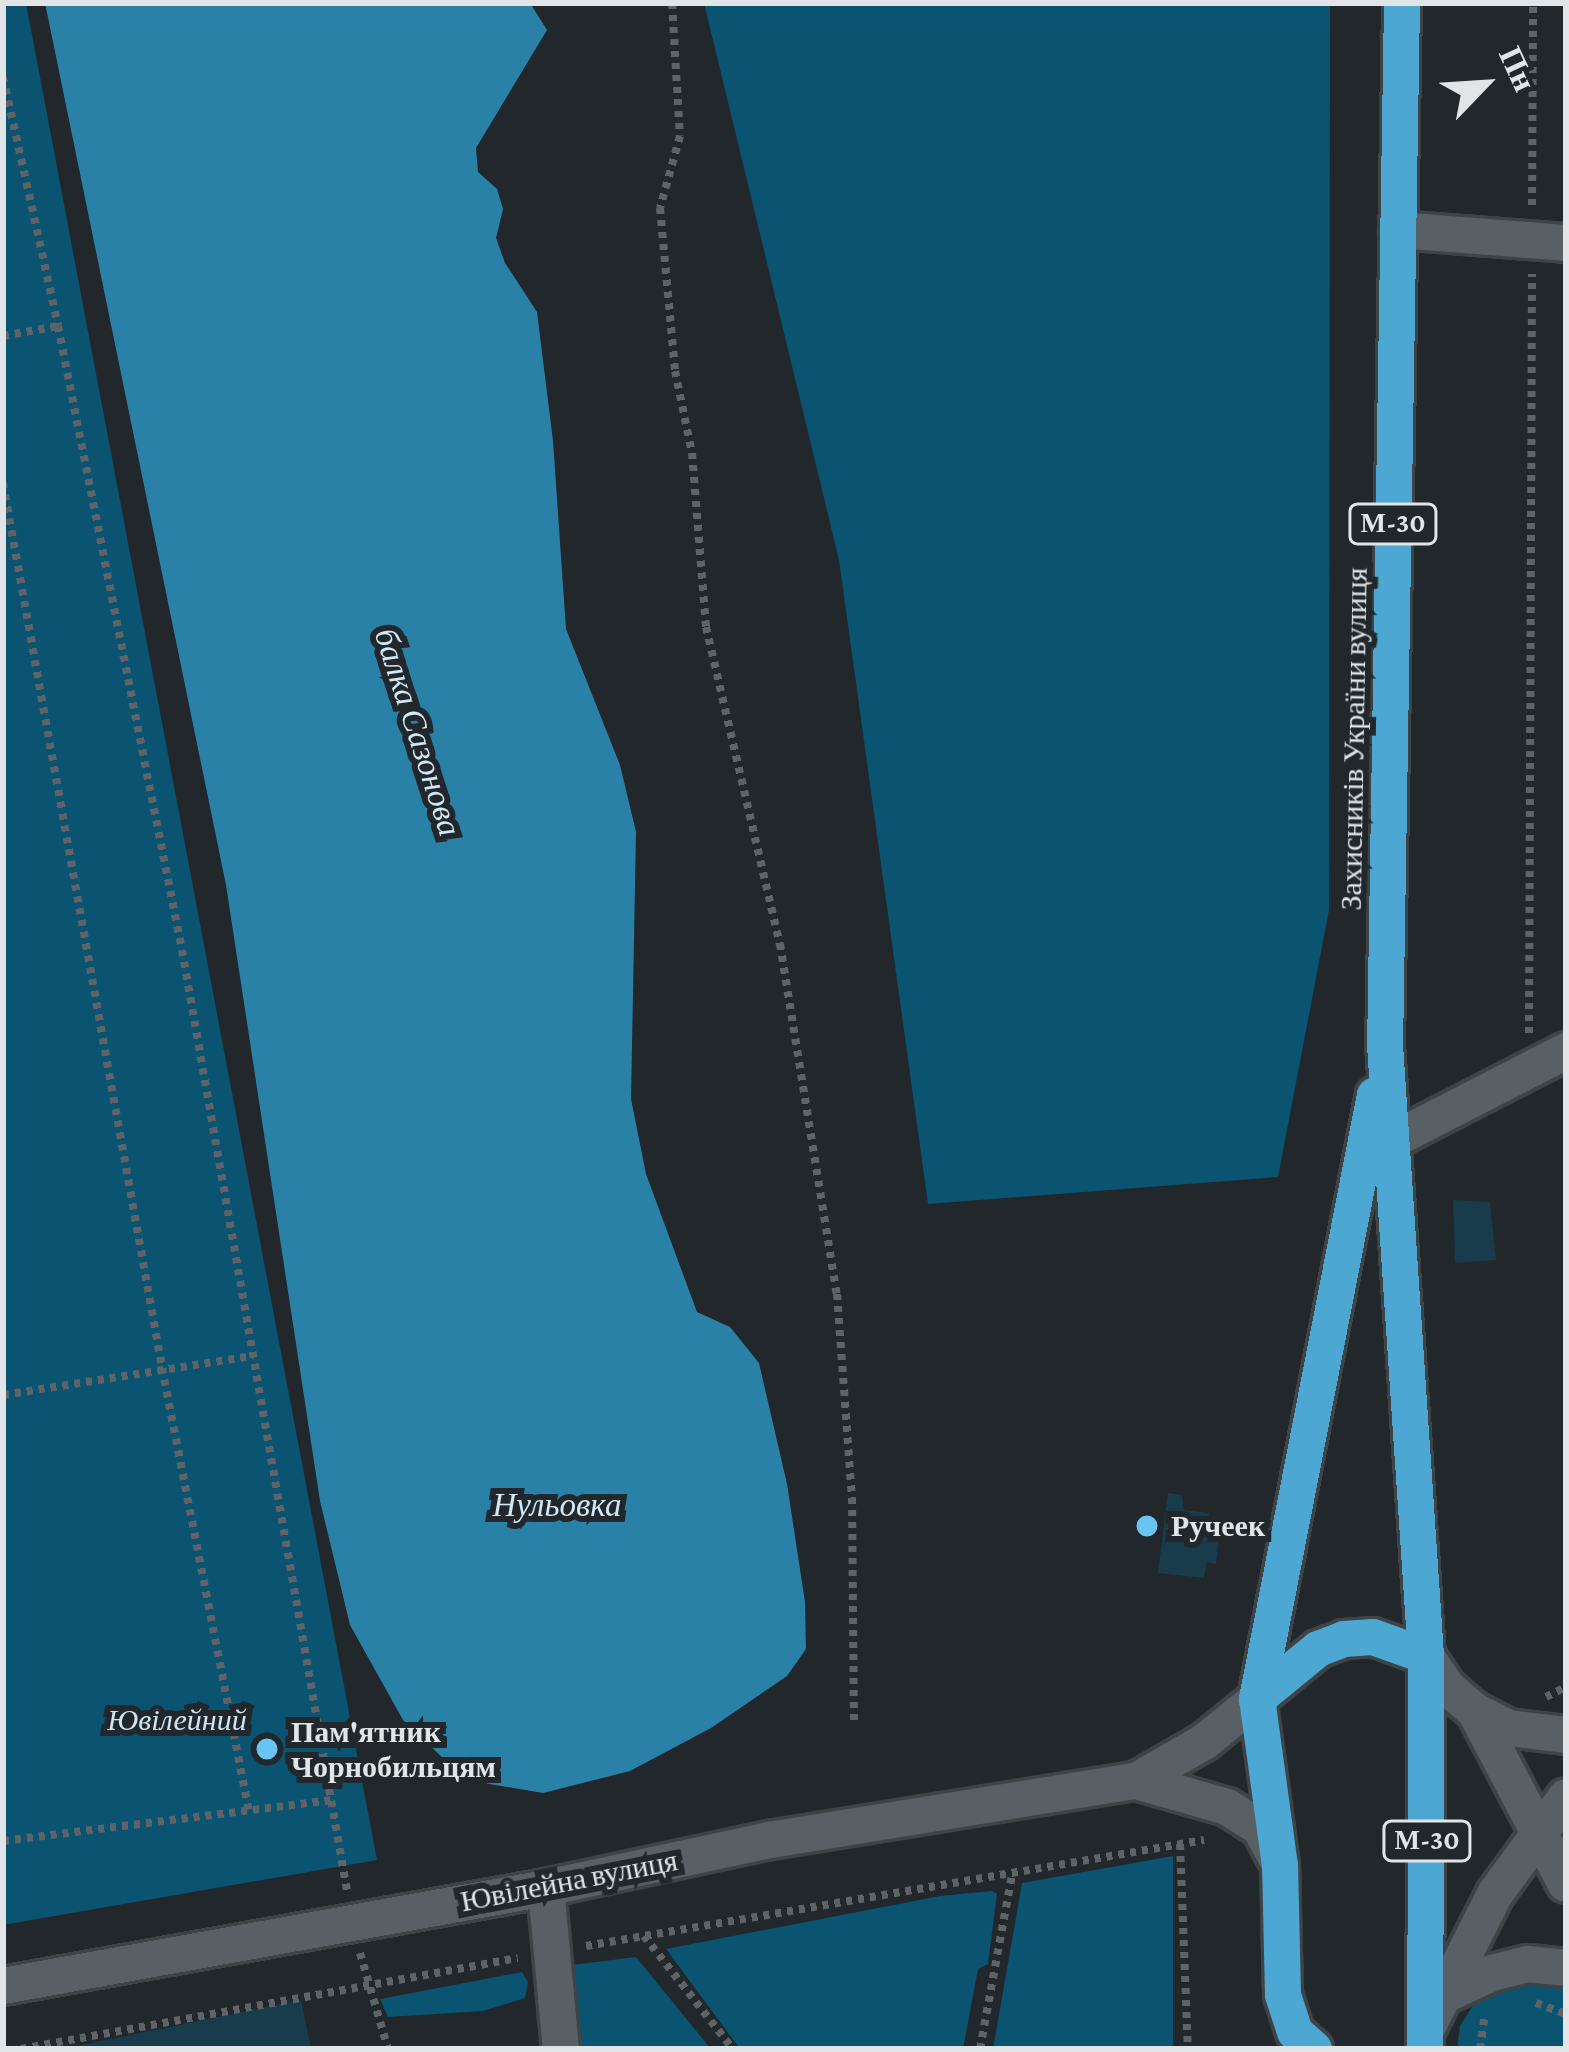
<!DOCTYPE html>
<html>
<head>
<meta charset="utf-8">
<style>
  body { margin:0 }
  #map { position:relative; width:1569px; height:2052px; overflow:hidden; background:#21272b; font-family:"Crimson Pro",serif }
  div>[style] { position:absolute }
  .green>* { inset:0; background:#0a5371 }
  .water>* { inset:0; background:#2981a8 }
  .building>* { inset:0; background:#183c4c }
  .path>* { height:8px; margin-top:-4px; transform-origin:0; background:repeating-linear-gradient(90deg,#5e6367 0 6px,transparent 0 12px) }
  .roads { filter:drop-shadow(3px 0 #3e4346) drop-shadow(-3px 0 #3e4346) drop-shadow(0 3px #3e4346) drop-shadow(0 -3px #3e4346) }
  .street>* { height:36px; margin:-18px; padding:0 18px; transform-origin:18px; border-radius:18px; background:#596065 }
  .secondary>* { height:36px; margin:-18px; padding:0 18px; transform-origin:18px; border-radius:18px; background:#596065 }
  .highway>* { height:36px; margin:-18px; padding:0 18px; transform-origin:18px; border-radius:18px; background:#4da7d3 }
  .dots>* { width:33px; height:33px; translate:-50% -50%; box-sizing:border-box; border:6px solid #21272b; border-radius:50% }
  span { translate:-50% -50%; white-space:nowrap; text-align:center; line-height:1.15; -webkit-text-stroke:12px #21272b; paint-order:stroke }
  .shield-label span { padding:3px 9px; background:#21272b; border:3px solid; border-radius:9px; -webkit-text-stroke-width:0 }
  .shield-label { font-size:27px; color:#e1e5e7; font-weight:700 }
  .street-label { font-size:30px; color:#e1e5e7 }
  .poi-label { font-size:30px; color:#e1e5e7; font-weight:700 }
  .left { translate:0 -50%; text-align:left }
  .park-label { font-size:30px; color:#cee6f3; font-style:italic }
  .water-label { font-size:33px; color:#d1e8f6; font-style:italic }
  .frame { position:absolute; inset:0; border:6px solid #e1e5e7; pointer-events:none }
  .north { position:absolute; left:1425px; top:24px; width:120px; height:120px; -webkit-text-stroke:9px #21272b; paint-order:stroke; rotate:65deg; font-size:33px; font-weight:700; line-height:48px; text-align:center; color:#e1e5e7 }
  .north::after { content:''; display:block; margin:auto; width:42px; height:54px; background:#e1e5e7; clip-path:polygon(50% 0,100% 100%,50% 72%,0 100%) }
</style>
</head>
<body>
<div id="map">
  <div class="green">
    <i style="clip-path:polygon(3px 3px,26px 3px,377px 1860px,3px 1925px)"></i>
    <i style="clip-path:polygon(704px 3px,1330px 3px,1329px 910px,1278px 1177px,928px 1204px,839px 560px)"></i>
    <i style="clip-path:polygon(1173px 1856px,1173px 2049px,993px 2049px,1022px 1883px)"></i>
    <i style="clip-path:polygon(992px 1891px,997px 1894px,988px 1964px,978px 1969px,963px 2049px,740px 2049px,666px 1949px,940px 1896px)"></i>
    <i style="clip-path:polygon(636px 1957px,711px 2049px,581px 2049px,572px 1965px)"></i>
    <i style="clip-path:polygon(522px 1972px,528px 1982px,525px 1998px,483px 2011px,388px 2017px,380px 1999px)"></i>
    <i style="clip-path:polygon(1538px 1977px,1566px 1987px,1566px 2049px,1457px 2049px,1460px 2026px,1484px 1988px)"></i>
  </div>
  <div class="water">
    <i style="clip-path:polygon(45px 3px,530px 3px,547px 30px,476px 148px,478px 172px,497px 189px,503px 209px,496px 238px,505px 263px,537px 312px,553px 441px,566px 629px,620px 765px,636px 832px,631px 1099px,646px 1174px,697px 1312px,730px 1327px,759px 1363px,787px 1484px,805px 1602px,806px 1649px,787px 1676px,711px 1728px,630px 1771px,543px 1793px,466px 1780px,403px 1720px,350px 1625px,320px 1501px,226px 885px)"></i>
  </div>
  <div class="building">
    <i style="clip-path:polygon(1453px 1200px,1490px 1202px,1496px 1260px,1455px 1263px)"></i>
    <i style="clip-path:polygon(1168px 1493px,1182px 1495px,1184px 1510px,1209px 1513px,1207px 1527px,1220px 1529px,1216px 1564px,1207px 1562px,1204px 1578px,1158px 1573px)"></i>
    <i style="clip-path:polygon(301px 2000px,311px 2049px,73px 2049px,72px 2047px)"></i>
  </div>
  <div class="path">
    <i style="left:672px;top:3px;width:133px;rotate:86.6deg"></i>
    <i style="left:680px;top:136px;width:75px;rotate:105.5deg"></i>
    <i style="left:660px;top:208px;width:164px;rotate:84.7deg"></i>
    <i style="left:675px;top:371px;width:84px;rotate:78.3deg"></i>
    <i style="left:692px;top:453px;width:175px;rotate:85.4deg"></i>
    <i style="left:706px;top:627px;width:326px;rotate:76.9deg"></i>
    <i style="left:780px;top:944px;width:355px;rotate:80.8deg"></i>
    <i style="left:837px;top:1294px;width:205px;rotate:85.8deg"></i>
    <i style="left:852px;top:1498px;width:226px;rotate:89.5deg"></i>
    <i style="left:3px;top:77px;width:255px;rotate:77.5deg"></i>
    <i style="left:58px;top:326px;width:636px;rotate:78.76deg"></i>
    <i style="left:182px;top:950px;width:955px;rotate:80.05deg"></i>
    <i style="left:1532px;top:205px;width:202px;rotate:-89.7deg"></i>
    <i style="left:3px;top:336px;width:56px;rotate:-10.3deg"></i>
    <i style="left:3px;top:483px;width:899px;rotate:79.81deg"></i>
    <i style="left:162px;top:1368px;width:450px;rotate:78.9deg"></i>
    <i style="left:1529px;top:1033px;width:759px;rotate:-89.77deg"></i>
    <i style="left:3px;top:1395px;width:253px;rotate:-8.9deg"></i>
    <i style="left:1546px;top:1697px;width:22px;rotate:-27deg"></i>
    <i style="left:3px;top:1841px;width:330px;rotate:-7.1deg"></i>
    <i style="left:1180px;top:1844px;width:205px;rotate:87.8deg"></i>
    <i style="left:644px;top:1936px;width:144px;rotate:51.8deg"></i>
    <i style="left:586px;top:1946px;width:627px;rotate:-9.73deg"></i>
    <i style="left:360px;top:1953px;width:100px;rotate:73.7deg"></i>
    <i style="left:1536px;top:2003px;width:32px;rotate:20deg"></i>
    <i style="left:21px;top:2049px;width:505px;rotate:-10.38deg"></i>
    <i style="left:980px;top:2049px;width:177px;rotate:-79.6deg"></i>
    <i style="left:1480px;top:2049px;width:34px;rotate:-82deg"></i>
  </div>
  <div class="roads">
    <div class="street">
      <i style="left:1398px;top:230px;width:169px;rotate:4.4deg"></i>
      <i style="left:1391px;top:1141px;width:197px;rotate:-27.2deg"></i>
      <i style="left:1475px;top:1711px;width:195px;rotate:62.3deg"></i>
      <i style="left:1136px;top:1781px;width:95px;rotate:15.9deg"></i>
      <i style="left:1227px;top:1807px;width:39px;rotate:32deg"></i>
      <i style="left:1260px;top:1828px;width:42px;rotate:61.6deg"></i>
      <i style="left:546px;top:1888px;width:162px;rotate:84.7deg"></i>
      <i style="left:3px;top:1986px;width:552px;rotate:-10.23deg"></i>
      <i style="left:546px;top:1888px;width:229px;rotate:-12.1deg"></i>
      <i style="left:770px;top:1840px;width:371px;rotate:-9.2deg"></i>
      <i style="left:1136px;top:1781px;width:78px;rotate:-29.8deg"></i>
      <i style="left:1204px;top:1742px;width:68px;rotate:-39.1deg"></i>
      <i style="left:1441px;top:1997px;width:56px;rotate:-25.2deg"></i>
      <i style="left:1492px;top:1973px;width:37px;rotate:-14deg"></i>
      <i style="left:1528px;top:1964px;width:38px;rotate:6deg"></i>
    </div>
    <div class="secondary">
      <i style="left:1426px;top:1656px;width:37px;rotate:56deg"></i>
      <i style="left:1447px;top:1687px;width:37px;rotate:41deg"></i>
      <i style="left:1475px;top:1711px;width:37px;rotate:27deg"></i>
      <i style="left:1508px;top:1728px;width:58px;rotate:6.9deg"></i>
      <i style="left:1428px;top:2026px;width:148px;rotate:-63.1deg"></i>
      <i style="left:1495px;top:1894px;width:120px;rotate:-53.8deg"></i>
    </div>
    <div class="highway">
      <i style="left:1402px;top:3px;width:1042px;rotate:90.93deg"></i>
      <i style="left:1385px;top:1045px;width:612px;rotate:86.16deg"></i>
      <i style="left:1426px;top:1656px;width:393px;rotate:90.1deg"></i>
      <i style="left:1257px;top:1699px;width:79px;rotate:-39.3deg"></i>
      <i style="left:1318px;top:1649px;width:28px;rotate:-21deg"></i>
      <i style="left:1344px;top:1639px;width:29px;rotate:-4deg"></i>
      <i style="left:1373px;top:1637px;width:56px;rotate:19.7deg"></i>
      <i style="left:1314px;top:2049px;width:25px;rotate:-138deg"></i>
      <i style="left:1295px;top:2032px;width:39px;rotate:-108deg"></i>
      <i style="left:1283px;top:1995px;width:129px;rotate:-91.3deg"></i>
      <i style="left:1280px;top:1866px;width:169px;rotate:-97.8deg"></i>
      <i style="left:1257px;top:1699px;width:615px;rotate:-78.95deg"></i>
    </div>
  </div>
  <div class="dots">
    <i style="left:1147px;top:1526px;background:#69c4f1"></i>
    <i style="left:267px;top:1749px;background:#69c4f1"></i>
  </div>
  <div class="shield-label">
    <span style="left:1393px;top:524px">М-30</span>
    <span style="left:1427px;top:1841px">М-30</span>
  </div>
  <div class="street-label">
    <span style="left:1354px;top:739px;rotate:-89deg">Захисників України вулиця</span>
    <span style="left:569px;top:1881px;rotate:-11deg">Ювілейна вулиця</span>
  </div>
  <div class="poi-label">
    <span class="left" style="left:1171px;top:1526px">Ручеек</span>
    <span class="left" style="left:291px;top:1749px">Пам'ятник<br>Чорнобильцям</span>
  </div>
  <div class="park-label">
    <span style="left:177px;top:1720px">Ювілейний</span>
  </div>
  <div class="water-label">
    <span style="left:418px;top:732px;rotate:72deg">балка Сазонова</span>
    <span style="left:557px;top:1505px">Нульовка</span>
  </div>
  <div class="frame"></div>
  <div class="north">Пн</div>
</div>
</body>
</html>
